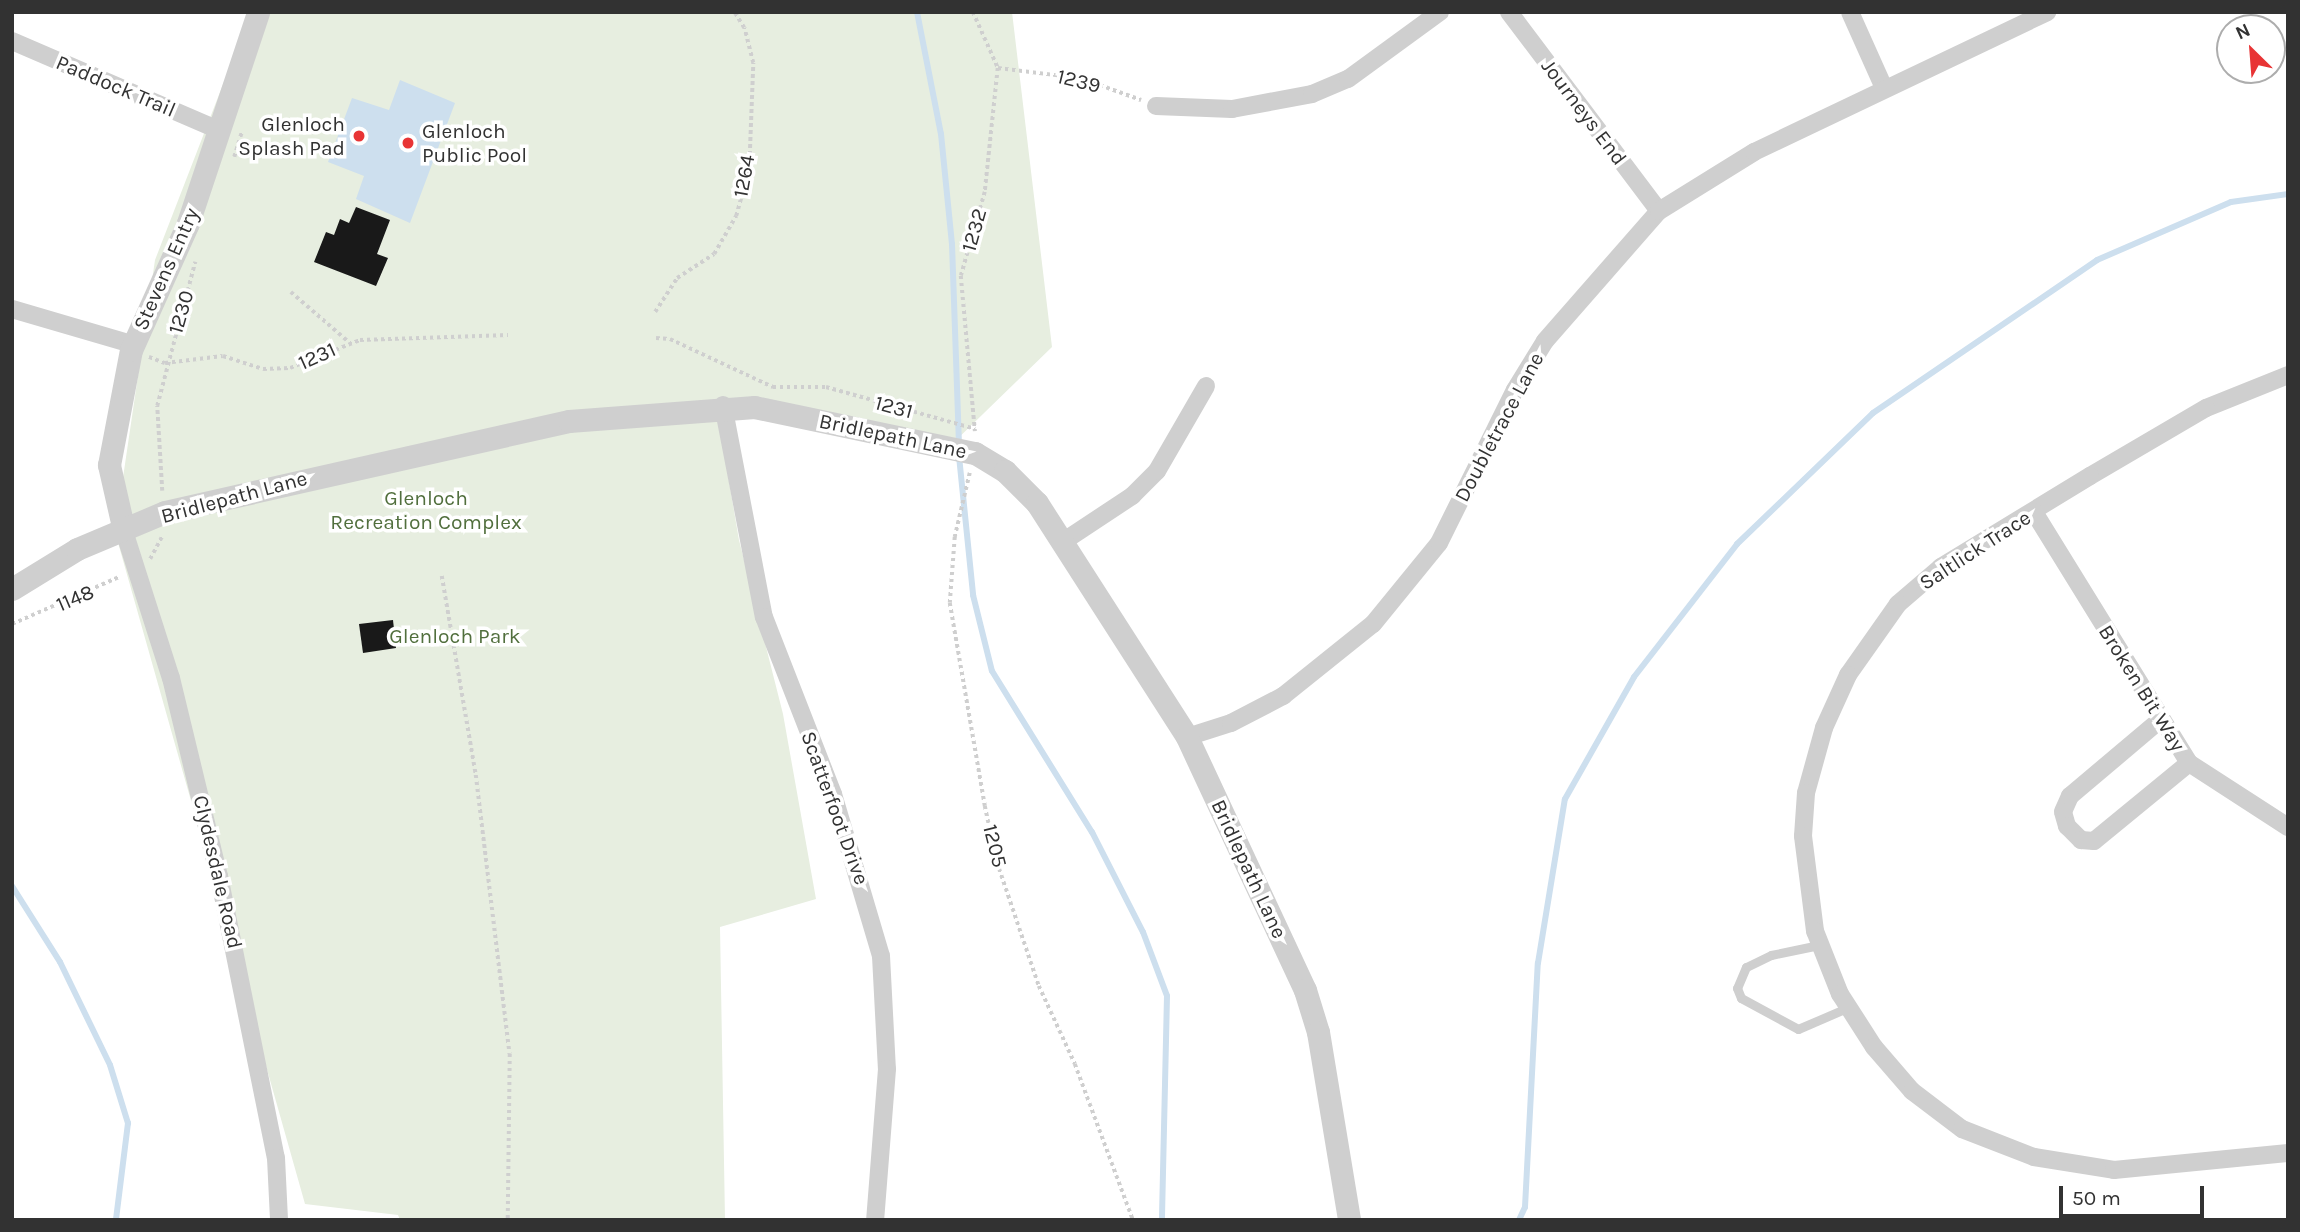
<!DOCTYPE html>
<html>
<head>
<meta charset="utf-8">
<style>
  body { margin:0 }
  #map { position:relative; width:2300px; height:1232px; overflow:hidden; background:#fff; font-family:Karla,sans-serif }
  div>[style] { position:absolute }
  .green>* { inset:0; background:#e7eee0 }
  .water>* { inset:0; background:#cddfee }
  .stream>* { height:6px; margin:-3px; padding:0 3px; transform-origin:3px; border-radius:3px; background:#cddfee }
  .building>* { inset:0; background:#191919 }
  .path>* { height:3.5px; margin-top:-1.75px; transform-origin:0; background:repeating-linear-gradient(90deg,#cfcfcf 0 3.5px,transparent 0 7px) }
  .service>* { height:9px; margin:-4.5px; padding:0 4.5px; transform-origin:4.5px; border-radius:4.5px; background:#cfcfcf }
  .minor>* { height:18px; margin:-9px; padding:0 9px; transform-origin:9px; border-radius:9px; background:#cfcfcf }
  .tertiary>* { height:23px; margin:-11.5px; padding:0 11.5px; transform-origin:11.5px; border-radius:11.5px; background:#cfcfcf }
  .dots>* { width:19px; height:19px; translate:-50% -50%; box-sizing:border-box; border:4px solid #fff; border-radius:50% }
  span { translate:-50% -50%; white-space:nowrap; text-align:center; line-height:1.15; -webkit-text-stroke:7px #fff; paint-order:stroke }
  .street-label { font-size:21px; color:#323232 }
  .poi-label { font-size:21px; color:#323232 }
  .right { translate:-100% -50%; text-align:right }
  .left { translate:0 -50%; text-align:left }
  .park-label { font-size:21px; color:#516f3d }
  .frame { position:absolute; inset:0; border:14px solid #323232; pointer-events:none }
  .north { position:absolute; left:2216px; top:14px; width:70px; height:70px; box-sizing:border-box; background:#fff; border:2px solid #adadad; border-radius:50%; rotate:335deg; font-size:19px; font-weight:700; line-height:28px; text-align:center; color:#323232 }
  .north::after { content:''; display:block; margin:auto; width:24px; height:32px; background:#e83435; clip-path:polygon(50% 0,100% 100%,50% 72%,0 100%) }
  .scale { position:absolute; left:2059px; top:1186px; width:145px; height:32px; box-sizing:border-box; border:4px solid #323232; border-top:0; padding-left:9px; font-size:21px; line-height:24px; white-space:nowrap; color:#323232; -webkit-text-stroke:5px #fff; paint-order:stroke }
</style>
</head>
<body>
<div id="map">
  <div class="green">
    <i style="clip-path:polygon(251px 12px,1012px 12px,1052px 347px,948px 448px,744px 405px,720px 429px,739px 540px,783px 714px,816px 899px,720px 927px,725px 1220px,400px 1220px,398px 1215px,305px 1204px,115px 532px,155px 260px)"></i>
  </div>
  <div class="water">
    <i style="clip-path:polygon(400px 80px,455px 103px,410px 223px,356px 199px,364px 176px,328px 162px,352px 98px,389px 110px)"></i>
  </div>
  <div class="stream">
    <i style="left:917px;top:12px;width:124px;rotate:78.9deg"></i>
    <i style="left:941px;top:134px;width:111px;rotate:84.3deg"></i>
    <i style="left:952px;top:244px;width:201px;rotate:88deg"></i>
    <i style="left:959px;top:456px;width:140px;rotate:84.2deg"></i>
    <i style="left:973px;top:595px;width:78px;rotate:76deg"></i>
    <i style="left:992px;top:671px;width:190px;rotate:58.2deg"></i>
    <i style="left:1092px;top:832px;width:112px;rotate:63deg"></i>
    <i style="left:1143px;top:932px;width:68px;rotate:69.4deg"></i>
    <i style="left:1167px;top:996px;width:224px;rotate:91.3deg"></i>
    <i style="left:12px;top:886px;width:90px;rotate:57.7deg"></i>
    <i style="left:60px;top:962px;width:114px;rotate:64.1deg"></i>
    <i style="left:110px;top:1065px;width:61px;rotate:72.8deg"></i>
    <i style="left:128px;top:1123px;width:98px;rotate:97.1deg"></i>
    <i style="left:1519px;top:1220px;width:14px;rotate:-65deg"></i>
    <i style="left:1525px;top:1207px;width:244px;rotate:-87deg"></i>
    <i style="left:1538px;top:963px;width:166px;rotate:-80.7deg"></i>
    <i style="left:1565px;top:799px;width:140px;rotate:-60.5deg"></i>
    <i style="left:1634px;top:677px;width:168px;rotate:-52.2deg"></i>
    <i style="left:1737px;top:544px;width:189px;rotate:-43.9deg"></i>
    <i style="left:1873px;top:413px;width:271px;rotate:-34.3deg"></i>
    <i style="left:2097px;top:260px;width:146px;rotate:-23.4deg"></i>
    <i style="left:2231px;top:202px;width:58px;rotate:-8deg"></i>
  </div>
  <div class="building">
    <i style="clip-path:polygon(356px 207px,390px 220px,377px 254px,388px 258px,376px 286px,314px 262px,326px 232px,334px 235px,340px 219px,349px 223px)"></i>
    <i style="clip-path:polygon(393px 620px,396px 648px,363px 653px,359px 624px)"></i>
  </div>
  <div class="path">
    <i style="left:973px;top:12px;width:61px;rotate:65.9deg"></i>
    <i style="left:998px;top:68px;width:125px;rotate:96deg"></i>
    <i style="left:985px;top:192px;width:87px;rotate:105.9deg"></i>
    <i style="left:961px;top:276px;width:156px;rotate:84.8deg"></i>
    <i style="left:998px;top:68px;width:83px;rotate:7deg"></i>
    <i style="left:1080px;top:78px;width:65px;rotate:19.8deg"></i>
    <i style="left:234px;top:157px;width:27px;rotate:-73deg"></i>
    <i style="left:291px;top:292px;width:78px;rotate:40.8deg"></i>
    <i style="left:655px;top:312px;width:40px;rotate:-57.1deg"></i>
    <i style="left:677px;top:278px;width:44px;rotate:-33deg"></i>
    <i style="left:714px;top:254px;width:44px;rotate:-59.9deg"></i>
    <i style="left:736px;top:216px;width:49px;rotate:-74.5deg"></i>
    <i style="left:749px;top:169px;width:106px;rotate:-87.8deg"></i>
    <i style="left:753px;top:63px;width:36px;rotate:-104deg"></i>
    <i style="left:744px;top:28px;width:19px;rotate:-122deg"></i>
    <i style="left:656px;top:338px;width:14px;rotate:4deg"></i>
    <i style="left:670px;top:339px;width:114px;rotate:25deg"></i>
    <i style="left:773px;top:387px;width:53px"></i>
    <i style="left:826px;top:387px;width:155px;rotate:15.7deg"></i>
    <i style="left:149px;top:357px;width:17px;rotate:21deg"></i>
    <i style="left:165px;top:363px;width:58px;rotate:-6.9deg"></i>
    <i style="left:223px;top:356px;width:42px;rotate:18deg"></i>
    <i style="left:263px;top:369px;width:27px;rotate:-2deg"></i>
    <i style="left:290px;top:368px;width:75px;rotate:-21.8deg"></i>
    <i style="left:360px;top:340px;width:148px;rotate:-1.9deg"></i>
    <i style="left:970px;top:473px;width:66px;rotate:103.2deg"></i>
    <i style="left:955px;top:537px;width:66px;rotate:94.3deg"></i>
    <i style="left:950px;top:603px;width:206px;rotate:80.2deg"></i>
    <i style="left:985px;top:806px;width:57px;rotate:77.9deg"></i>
    <i style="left:997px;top:862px;width:131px;rotate:71.3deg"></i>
    <i style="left:1039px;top:986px;width:86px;rotate:65.2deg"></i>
    <i style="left:1075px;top:1064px;width:166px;rotate:69.6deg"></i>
    <i style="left:162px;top:491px;width:85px;rotate:-93.4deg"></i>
    <i style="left:157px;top:406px;width:149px;rotate:-75.2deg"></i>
    <i style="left:150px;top:559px;width:26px;rotate:-62deg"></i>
    <i style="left:442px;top:576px;width:202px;rotate:80.3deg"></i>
    <i style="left:476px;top:775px;width:281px;rotate:83.1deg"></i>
    <i style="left:510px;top:1054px;width:166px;rotate:90.7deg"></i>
    <i style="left:12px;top:624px;width:117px;rotate:-23.7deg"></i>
  </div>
  <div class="service">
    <i style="left:1819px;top:945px;width:49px;rotate:168.2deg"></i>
    <i style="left:1771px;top:955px;width:28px;rotate:154deg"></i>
    <i style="left:1746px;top:967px;width:23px;rotate:113deg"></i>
    <i style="left:1737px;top:988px;width:11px;rotate:68deg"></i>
    <i style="left:1741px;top:998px;width:65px;rotate:28.5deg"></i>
    <i style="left:1798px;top:1029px;width:56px;rotate:-23.3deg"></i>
  </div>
  <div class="minor">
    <i style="left:1509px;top:12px;width:249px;rotate:53deg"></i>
    <i style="left:1850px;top:12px;width:83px;rotate:65.9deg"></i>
    <i style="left:12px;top:41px;width:225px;rotate:23.3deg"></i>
    <i style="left:1156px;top:106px;width:76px;rotate:2.3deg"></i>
    <i style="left:1232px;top:109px;width:81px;rotate:-10.6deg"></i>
    <i style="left:1312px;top:94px;width:39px;rotate:-23deg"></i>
    <i style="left:1348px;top:79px;width:114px;rotate:-36.1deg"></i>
    <i style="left:12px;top:309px;width:125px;rotate:16.3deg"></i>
    <i style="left:2288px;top:375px;width:88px;rotate:158.1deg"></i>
    <i style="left:2206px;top:408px;width:134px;rotate:149.6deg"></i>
    <i style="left:2090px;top:476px;width:175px;rotate:148.6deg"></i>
    <i style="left:1941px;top:567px;width:57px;rotate:139.3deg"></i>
    <i style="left:1898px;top:604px;width:87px;rotate:125.2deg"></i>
    <i style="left:1848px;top:675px;width:58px;rotate:114.4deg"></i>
    <i style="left:1824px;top:728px;width:67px;rotate:105.5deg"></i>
    <i style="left:1806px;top:793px;width:43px;rotate:94deg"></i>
    <i style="left:1803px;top:836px;width:96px;rotate:82.8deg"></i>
    <i style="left:1815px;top:931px;width:68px;rotate:68.4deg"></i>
    <i style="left:1840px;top:994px;width:63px;rotate:57.3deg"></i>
    <i style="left:1874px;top:1047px;width:58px;rotate:49.2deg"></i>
    <i style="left:1912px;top:1091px;width:63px;rotate:37.2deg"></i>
    <i style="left:1962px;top:1129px;width:77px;rotate:21.3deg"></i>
    <i style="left:2034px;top:1157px;width:81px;rotate:9.2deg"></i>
    <i style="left:2114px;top:1170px;width:175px;rotate:-5.6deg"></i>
    <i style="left:723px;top:405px;width:216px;rotate:79.1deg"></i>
    <i style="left:764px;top:617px;width:190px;rotate:68.7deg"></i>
    <i style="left:833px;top:794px;width:169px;rotate:73.5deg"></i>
    <i style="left:881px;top:956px;width:113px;rotate:87deg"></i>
    <i style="left:887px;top:1069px;width:151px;rotate:94.5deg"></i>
    <i style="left:2034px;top:512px;width:295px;rotate:58.3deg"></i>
    <i style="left:2189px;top:763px;width:118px;rotate:32.9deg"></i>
    <i style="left:124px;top:531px;width:154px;rotate:72.3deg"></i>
    <i style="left:171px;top:678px;width:204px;rotate:76.4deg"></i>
    <i style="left:219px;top:876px;width:288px;rotate:78.6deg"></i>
    <i style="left:276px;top:1158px;width:62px;rotate:87.2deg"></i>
    <i style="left:1064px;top:541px;width:82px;rotate:-33.5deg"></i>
    <i style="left:1132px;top:496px;width:35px;rotate:-45deg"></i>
    <i style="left:1157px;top:471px;width:98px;rotate:-60deg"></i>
    <i style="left:2160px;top:720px;width:118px;rotate:139.8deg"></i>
    <i style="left:2070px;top:796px;width:17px;rotate:114deg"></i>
    <i style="left:2063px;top:812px;width:15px;rotate:74deg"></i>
    <i style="left:2067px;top:826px;width:20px;rotate:45deg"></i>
    <i style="left:2081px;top:840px;width:13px;rotate:4deg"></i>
    <i style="left:2094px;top:841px;width:123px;rotate:-39.4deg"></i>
    <i style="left:1187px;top:737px;width:46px;rotate:-17.7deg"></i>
    <i style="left:1231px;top:723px;width:59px;rotate:-27.4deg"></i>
    <i style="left:1283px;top:696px;width:115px;rotate:-38.7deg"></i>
    <i style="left:1373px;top:624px;width:104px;rotate:-50.8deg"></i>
    <i style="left:1439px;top:543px;width:171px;rotate:-63.6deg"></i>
    <i style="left:1515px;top:390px;width:57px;rotate:-58.5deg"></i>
    <i style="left:1545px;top:341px;width:173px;rotate:-48.8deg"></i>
    <i style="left:1659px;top:211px;width:112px;rotate:-31.8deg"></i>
    <i style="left:1754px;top:152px;width:325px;rotate:-25.5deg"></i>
  </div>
  <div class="tertiary">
    <i style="left:124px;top:531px;width:68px;rotate:-102.8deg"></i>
    <i style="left:109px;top:465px;width:117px;rotate:-79.2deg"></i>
    <i style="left:131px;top:350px;width:139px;rotate:-65.8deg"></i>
    <i style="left:188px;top:223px;width:222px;rotate:-71.6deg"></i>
    <i style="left:12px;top:589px;width:76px;rotate:-31.6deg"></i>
    <i style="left:77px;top:549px;width:95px;rotate:-22.8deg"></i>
    <i style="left:165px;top:512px;width:414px;rotate:-12.7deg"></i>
    <i style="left:569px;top:421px;width:186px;rotate:-4.3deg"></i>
    <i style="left:754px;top:407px;width:226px;rotate:11.8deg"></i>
    <i style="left:975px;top:453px;width:35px;rotate:31deg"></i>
    <i style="left:1005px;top:471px;width:45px;rotate:45deg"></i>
    <i style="left:1037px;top:503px;width:278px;rotate:57.3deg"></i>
    <i style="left:1187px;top:737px;width:279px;rotate:65deg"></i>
    <i style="left:1305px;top:990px;width:44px;rotate:72.8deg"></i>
    <i style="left:1318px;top:1032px;width:191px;rotate:80.6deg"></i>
  </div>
  <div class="dots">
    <i style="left:359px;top:136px;background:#e83435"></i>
    <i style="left:408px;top:143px;background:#e83435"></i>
  </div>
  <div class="street-label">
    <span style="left:1079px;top:81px;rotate:14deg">1239</span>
    <span style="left:116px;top:86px;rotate:23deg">Paddock Trail</span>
    <span style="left:1584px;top:112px;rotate:53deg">Journeys End</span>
    <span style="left:744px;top:176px;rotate:-80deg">1264</span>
    <span style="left:974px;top:230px;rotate:-74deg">1232</span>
    <span style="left:166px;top:269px;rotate:-66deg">Stevens Entry</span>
    <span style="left:181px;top:312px;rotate:-74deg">1230</span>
    <span style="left:317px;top:356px;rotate:-24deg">1231</span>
    <span style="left:894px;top:407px;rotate:15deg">1231</span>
    <span style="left:1499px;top:427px;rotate:-62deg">Doubletrace Lane</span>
    <span style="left:893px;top:436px;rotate:12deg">Bridlepath Lane</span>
    <span style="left:234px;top:497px;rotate:-15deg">Bridlepath Lane</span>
    <span style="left:1975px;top:550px;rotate:-33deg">Saltlick Trace</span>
    <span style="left:75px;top:598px;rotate:-23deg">1148</span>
    <span style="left:2142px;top:688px;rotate:58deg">Broken Bit Way</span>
    <span style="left:835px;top:808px;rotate:70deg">Scatterfoot Drive</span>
    <span style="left:995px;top:846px;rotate:76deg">1205</span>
    <span style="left:1249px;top:869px;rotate:65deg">Bridlepath Lane</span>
    <span style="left:218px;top:872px;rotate:77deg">Clydesdale Road</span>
  </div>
  <div class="poi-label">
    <span class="right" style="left:345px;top:136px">Glenloch<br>Splash Pad</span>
    <span class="left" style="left:422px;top:143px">Glenloch<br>Public Pool</span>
  </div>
  <div class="park-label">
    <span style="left:426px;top:510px">Glenloch<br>Recreation Complex</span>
    <span style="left:455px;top:636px">Glenloch Park</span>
  </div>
  <div class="frame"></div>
  <div class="north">N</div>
  <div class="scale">50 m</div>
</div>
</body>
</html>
